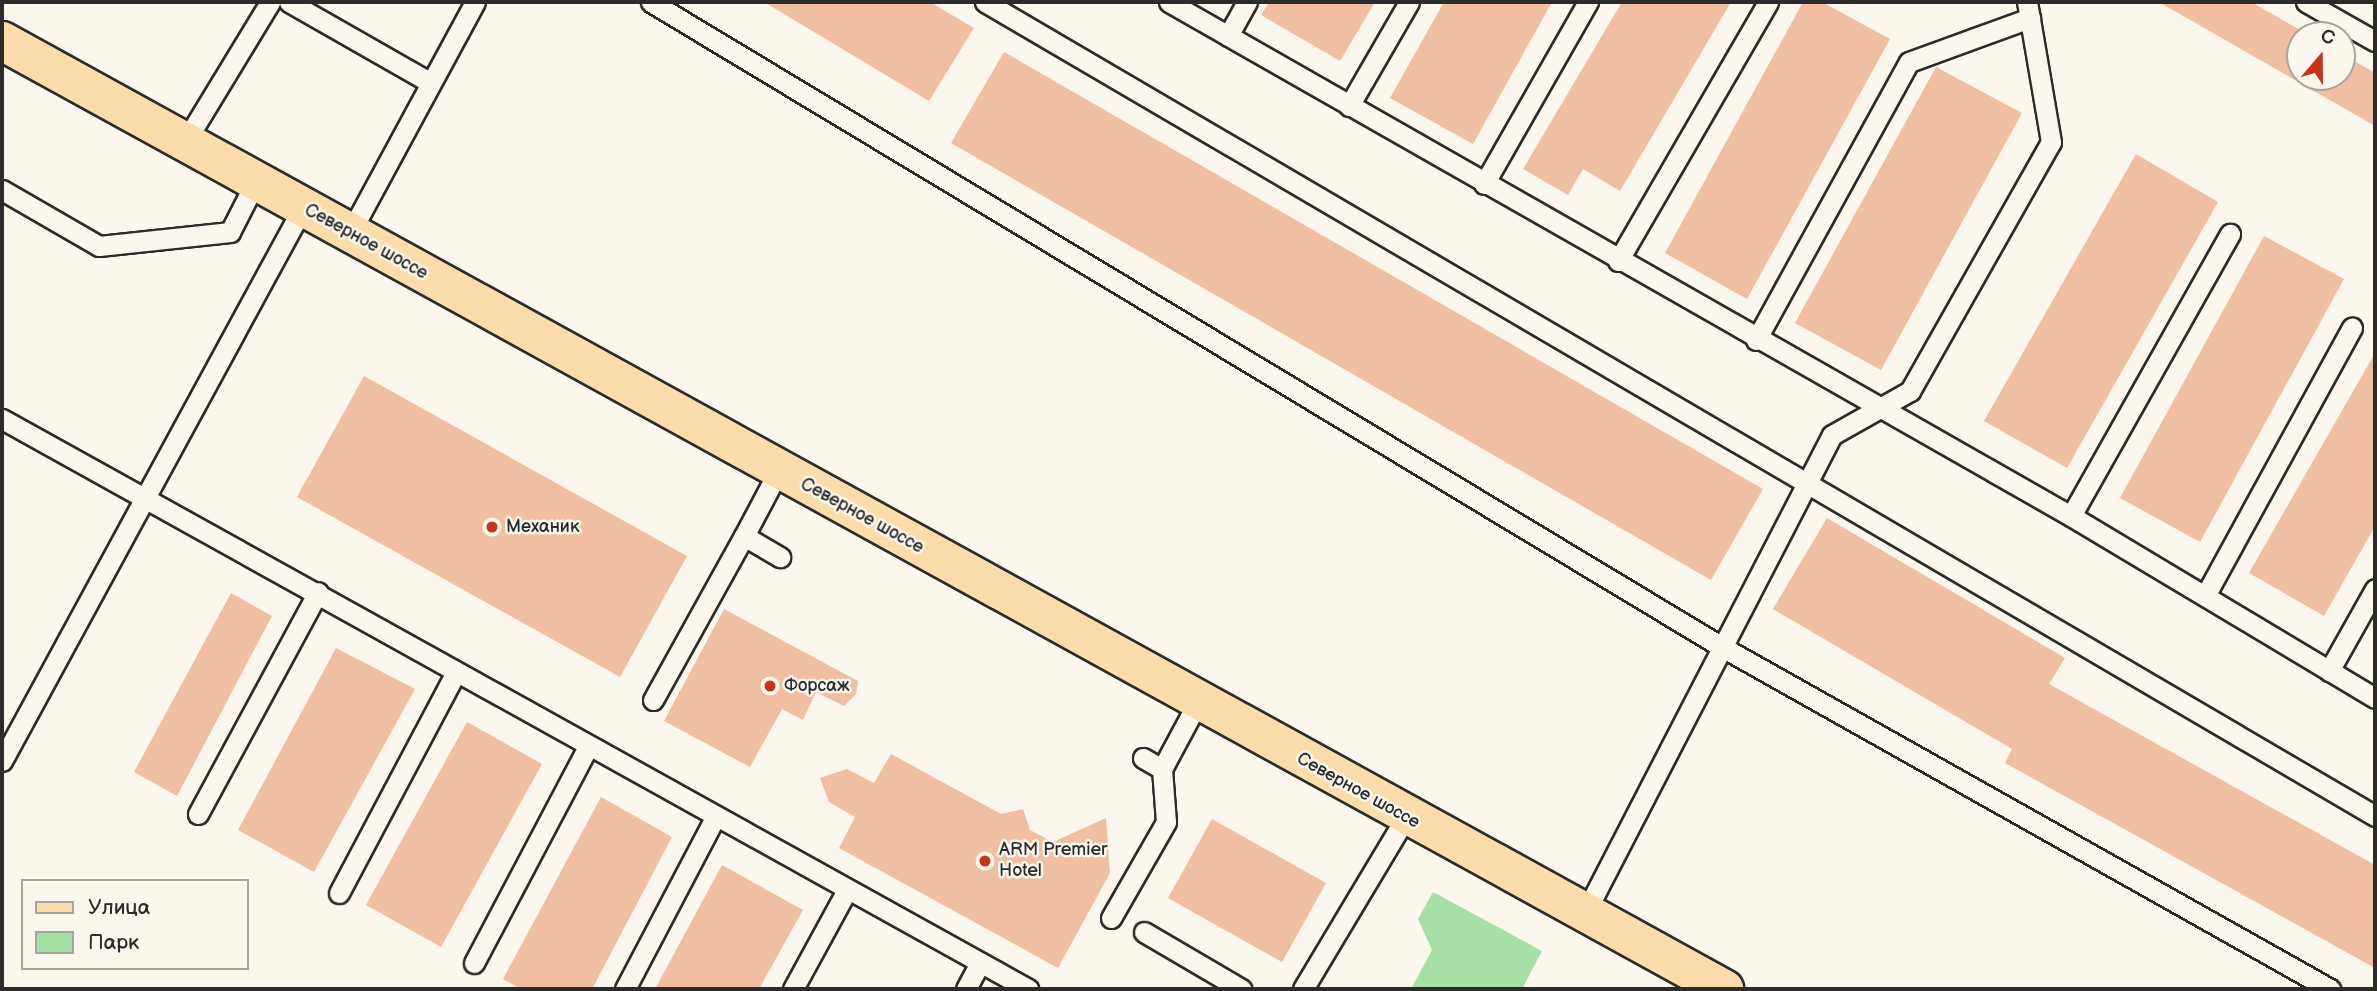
<!DOCTYPE html>
<html>
<head>
<meta charset="utf-8">
<style>
  body { margin:0 }
  #map { position:relative; width:2377px; height:991px; overflow:hidden; background:#fbf7ec; font-family:"Balsamiq Sans",sans-serif }
  div>[style] { position:absolute }
  .green>* { inset:0; background:#a6e0a6 }
  .building>* { inset:0; background:#f0bea0 }
  .roads { filter:drop-shadow(2px 0 #2b2b2b) drop-shadow(-2px 0 #2b2b2b) drop-shadow(0 2px #2b2b2b) drop-shadow(0 -2px #2b2b2b) }
  .service>* { height:19px; margin:-9.5px; padding:0 9.5px; transform-origin:9.5px; border-radius:9.5px; background:#fbf7ec }
  .primary>* { height:38px; margin:-19px; padding:0 19px; transform-origin:19px; border-radius:19px; background:#faddab }
  .dots>* { width:19px; height:19px; translate:-50% -50%; box-sizing:border-box; border:4px solid #fbf7ec; border-radius:50% }
  span { translate:-50% -50%; white-space:nowrap; text-align:center; line-height:1.15; -webkit-text-stroke:5px #fbf7ec; paint-order:stroke }
  .street-label { font-size:18px; color:#2b2b2b }
  .poi-label { font-size:18px; color:#2b2b2b }
  .left { translate:0 -50%; text-align:left }
  .frame { position:absolute; inset:0; border:4px solid #2b2b2b; pointer-events:none }
  .legend { position:absolute; left:21px; top:879px; width:228px; height:91px; box-sizing:border-box; background:#fbf7ec; border:2px solid #a8a59f; margin:0; padding:9px 12px; list-style:none; font-size:21px; color:#2b2b2b }
  .legend li { display:flex; align-items:center; gap:14px; height:35px }
  .legend b { width:35px; border:2px solid #a8a59f }
  .north { position:absolute; left:2286px; top:21px; width:70px; height:70px; box-sizing:border-box; background:#fbf7ec; border:2px solid #a8a59f; border-radius:50%; rotate:20deg; font-size:19px; font-weight:700; line-height:28px; text-align:center; color:#2b2b2b }
  .north::after { content:''; display:block; margin:auto; width:24px; height:32px; background:#c8321e; clip-path:polygon(50% 0,100% 100%,50% 72%,0 100%) }
</style>
</head>
<body>
<div id="map">
  <div class="green">
    <i style="clip-path:polygon(1433px 892px,1542px 951px,1522px 989px,1411px 989px,1432px 950px,1418px 919px)"></i>
  </div>
  <div class="building">
    <i style="clip-path:polygon(764px 2px,930px 2px,974px 28px,929px 101px)"></i>
    <i style="clip-path:polygon(1269px 2px,1375px 2px,1340px 61px,1261px 15px)"></i>
    <i style="clip-path:polygon(1444px 2px,1552px 2px,1473px 144px,1390px 98px)"></i>
    <i style="clip-path:polygon(1622px 2px,1731px 2px,1620px 191px,1583px 169px,1568px 195px,1523px 169px)"></i>
    <i style="clip-path:polygon(1803px 2px,1822px 2px,1890px 39px,1747px 299px,1665px 253px)"></i>
    <i style="clip-path:polygon(2159px 2px,2251px 2px,2309px 35px,2300px 35px,2300px 77px,2342px 77px,2342px 54px,2375px 73px,2375px 126px)"></i>
    <i style="clip-path:polygon(1004px 52px,1763px 489px,1711px 580px,951px 143px)"></i>
    <i style="clip-path:polygon(1936px 67px,2022px 113px,1881px 370px,1795px 323px)"></i>
    <i style="clip-path:polygon(2136px 154px,2218px 202px,2067px 468px,1984px 421px)"></i>
    <i style="clip-path:polygon(2264px 236px,2344px 279px,2200px 542px,2120px 498px)"></i>
    <i style="clip-path:polygon(2375px 353px,2375px 526px,2324px 616px,2249px 573px)"></i>
    <i style="clip-path:polygon(364px 376px,687px 556px,620px 677px,297px 497px)"></i>
    <i style="clip-path:polygon(1827px 518px,2065px 658px,2049px 684px,2375px 865px,2375px 968px,2005px 763px,2012px 749px,1773px 609px)"></i>
    <i style="clip-path:polygon(231px 593px,272px 616px,177px 796px,134px 772px)"></i>
    <i style="clip-path:polygon(724px 609px,858px 681px,856px 694px,844px 706px,816px 692px,803px 720px,782px 709px,750px 767px,664px 721px)"></i>
    <i style="clip-path:polygon(336px 648px,415px 689px,314px 872px,238px 830px)"></i>
    <i style="clip-path:polygon(467px 722px,542px 764px,441px 947px,366px 905px)"></i>
    <i style="clip-path:polygon(891px 754px,1001px 814px,1023px 809px,1030px 830px,1053px 842px,1106px 818px,1110px 873px,1058px 968px,839px 848px,855px 817px,829px 802px,820px 778px,847px 769px,874px 783px)"></i>
    <i style="clip-path:polygon(601px 797px,672px 837px,592px 989px,521px 989px,503px 979px)"></i>
    <i style="clip-path:polygon(1212px 819px,1326px 883px,1282px 962px,1168px 898px)"></i>
    <i style="clip-path:polygon(722px 865px,803px 910px,759px 989px,655px 989px)"></i>
  </div>
  <div class="roads">
    <div class="service">
      <i style="left:289px;top:2px;width:163px;rotate:29.7deg"></i>
      <i style="left:651px;top:2px;width:1250px;rotate:31.06deg"></i>
      <i style="left:1722px;top:647px;width:698px;rotate:29.36deg"></i>
      <i style="left:985px;top:2px;width:1611px;rotate:30.35deg"></i>
      <i style="left:1169px;top:2px;width:1038px;rotate:29.68deg"></i>
      <i style="left:2071px;top:516px;width:354px;rotate:30.9deg"></i>
      <i style="left:2306px;top:2px;width:79px;rotate:29.5deg"></i>
      <i style="left:1228px;top:36px;width:39px;rotate:-61deg"></i>
      <i style="left:1349px;top:106px;width:120px;rotate:-60deg"></i>
      <i style="left:185px;top:142px;width:164px;rotate:-58.7deg"></i>
      <i style="left:1484px;top:184px;width:210px;rotate:-60.3deg"></i>
      <i style="left:2px;top:190px;width:112px;rotate:30deg"></i>
      <i style="left:99px;top:246px;width:132px;rotate:-6.1deg"></i>
      <i style="left:230px;top:232px;width:57px;rotate:-63deg"></i>
      <i style="left:350px;top:233px;width:263px;rotate:-61.6deg"></i>
      <i style="left:1618px;top:261px;width:299px;rotate:-59.9deg"></i>
      <i style="left:1756px;top:340px;width:317px;rotate:-61.2deg"></i>
      <i style="left:1909px;top:62px;width:129px;rotate:-20deg"></i>
      <i style="left:2px;top:419px;width:1174px;rotate:29.05deg"></i>
      <i style="left:779px;top:470px;width:75px;rotate:117.9deg"></i>
      <i style="left:744px;top:536px;width:42px;rotate:30.3deg"></i>
      <i style="left:2071px;top:516px;width:324px;rotate:-60.6deg"></i>
      <i style="left:2205px;top:596px;width:306px;rotate:-61.3deg"></i>
      <i style="left:2329px;top:671px;width:94px;rotate:-60.7deg"></i>
      <i style="left:653px;top:700px;width:188px;rotate:-61deg"></i>
      <i style="left:1143px;top:758px;width:22px;rotate:30deg"></i>
      <i style="left:1162px;top:769px;width:76px;rotate:-61.8deg"></i>
      <i style="left:2px;top:761px;width:630px;rotate:-61.48deg"></i>
      <i style="left:198px;top:814px;width:252px;rotate:-61.6deg"></i>
      <i style="left:339px;top:893px;width:248px;rotate:-62.1deg"></i>
      <i style="left:1584px;top:915px;width:540px;rotate:-62.68deg"></i>
      <i style="left:1832px;top:435px;width:90px;rotate:-29.4deg"></i>
      <i style="left:1910px;top:391px;width:286px;rotate:-60.5deg"></i>
      <i style="left:2051px;top:142px;width:142px;rotate:-99.7deg"></i>
      <i style="left:1111px;top:918px;width:111px;rotate:-60.2deg"></i>
      <i style="left:1166px;top:822px;width:53px;rotate:-94.3deg"></i>
      <i style="left:1144px;top:932px;width:113px;rotate:30.4deg"></i>
      <i style="left:474px;top:963px;width:244px;rotate:-62.2deg"></i>
      <i style="left:625px;top:989px;width:195px;rotate:-62.3deg"></i>
      <i style="left:793px;top:989px;width:113px;rotate:-61.4deg"></i>
      <i style="left:966px;top:989px;width:30px;rotate:-62deg"></i>
      <i style="left:1303px;top:989px;width:200px;rotate:-59.1deg"></i>
    </div>
    <div class="primary">
      <i style="left:2px;top:41px;width:1966px;rotate:28.83deg"></i>
    </div>
  </div>
  <div class="dots">
    <i style="left:492px;top:527px;background:#c8321e"></i>
    <i style="left:770px;top:686px;background:#c8321e"></i>
    <i style="left:985px;top:861px;background:#c8321e"></i>
  </div>
  <div class="street-label">
    <span style="left:366px;top:242px;rotate:29deg">Северное шоссе</span>
    <span style="left:862px;top:516px;rotate:29deg">Северное шоссе</span>
    <span style="left:1358px;top:791px;rotate:29deg">Северное шоссе</span>
  </div>
  <div class="poi-label">
    <span class="left" style="left:506px;top:527px">Механик</span>
    <span class="left" style="left:784px;top:686px">Форсаж</span>
    <span class="left" style="left:999px;top:861px">ARM Premier<br>Hotel</span>
  </div>
  <div class="frame"></div>
  <ul class="legend">
  <li><b style="height:9px;background:#faddab"></b>Улица</li>
  <li><b style="height:19px;background:#a6e0a6"></b>Парк</li>
  </ul>
  <div class="north">С</div>
</div>
</body>
</html>
